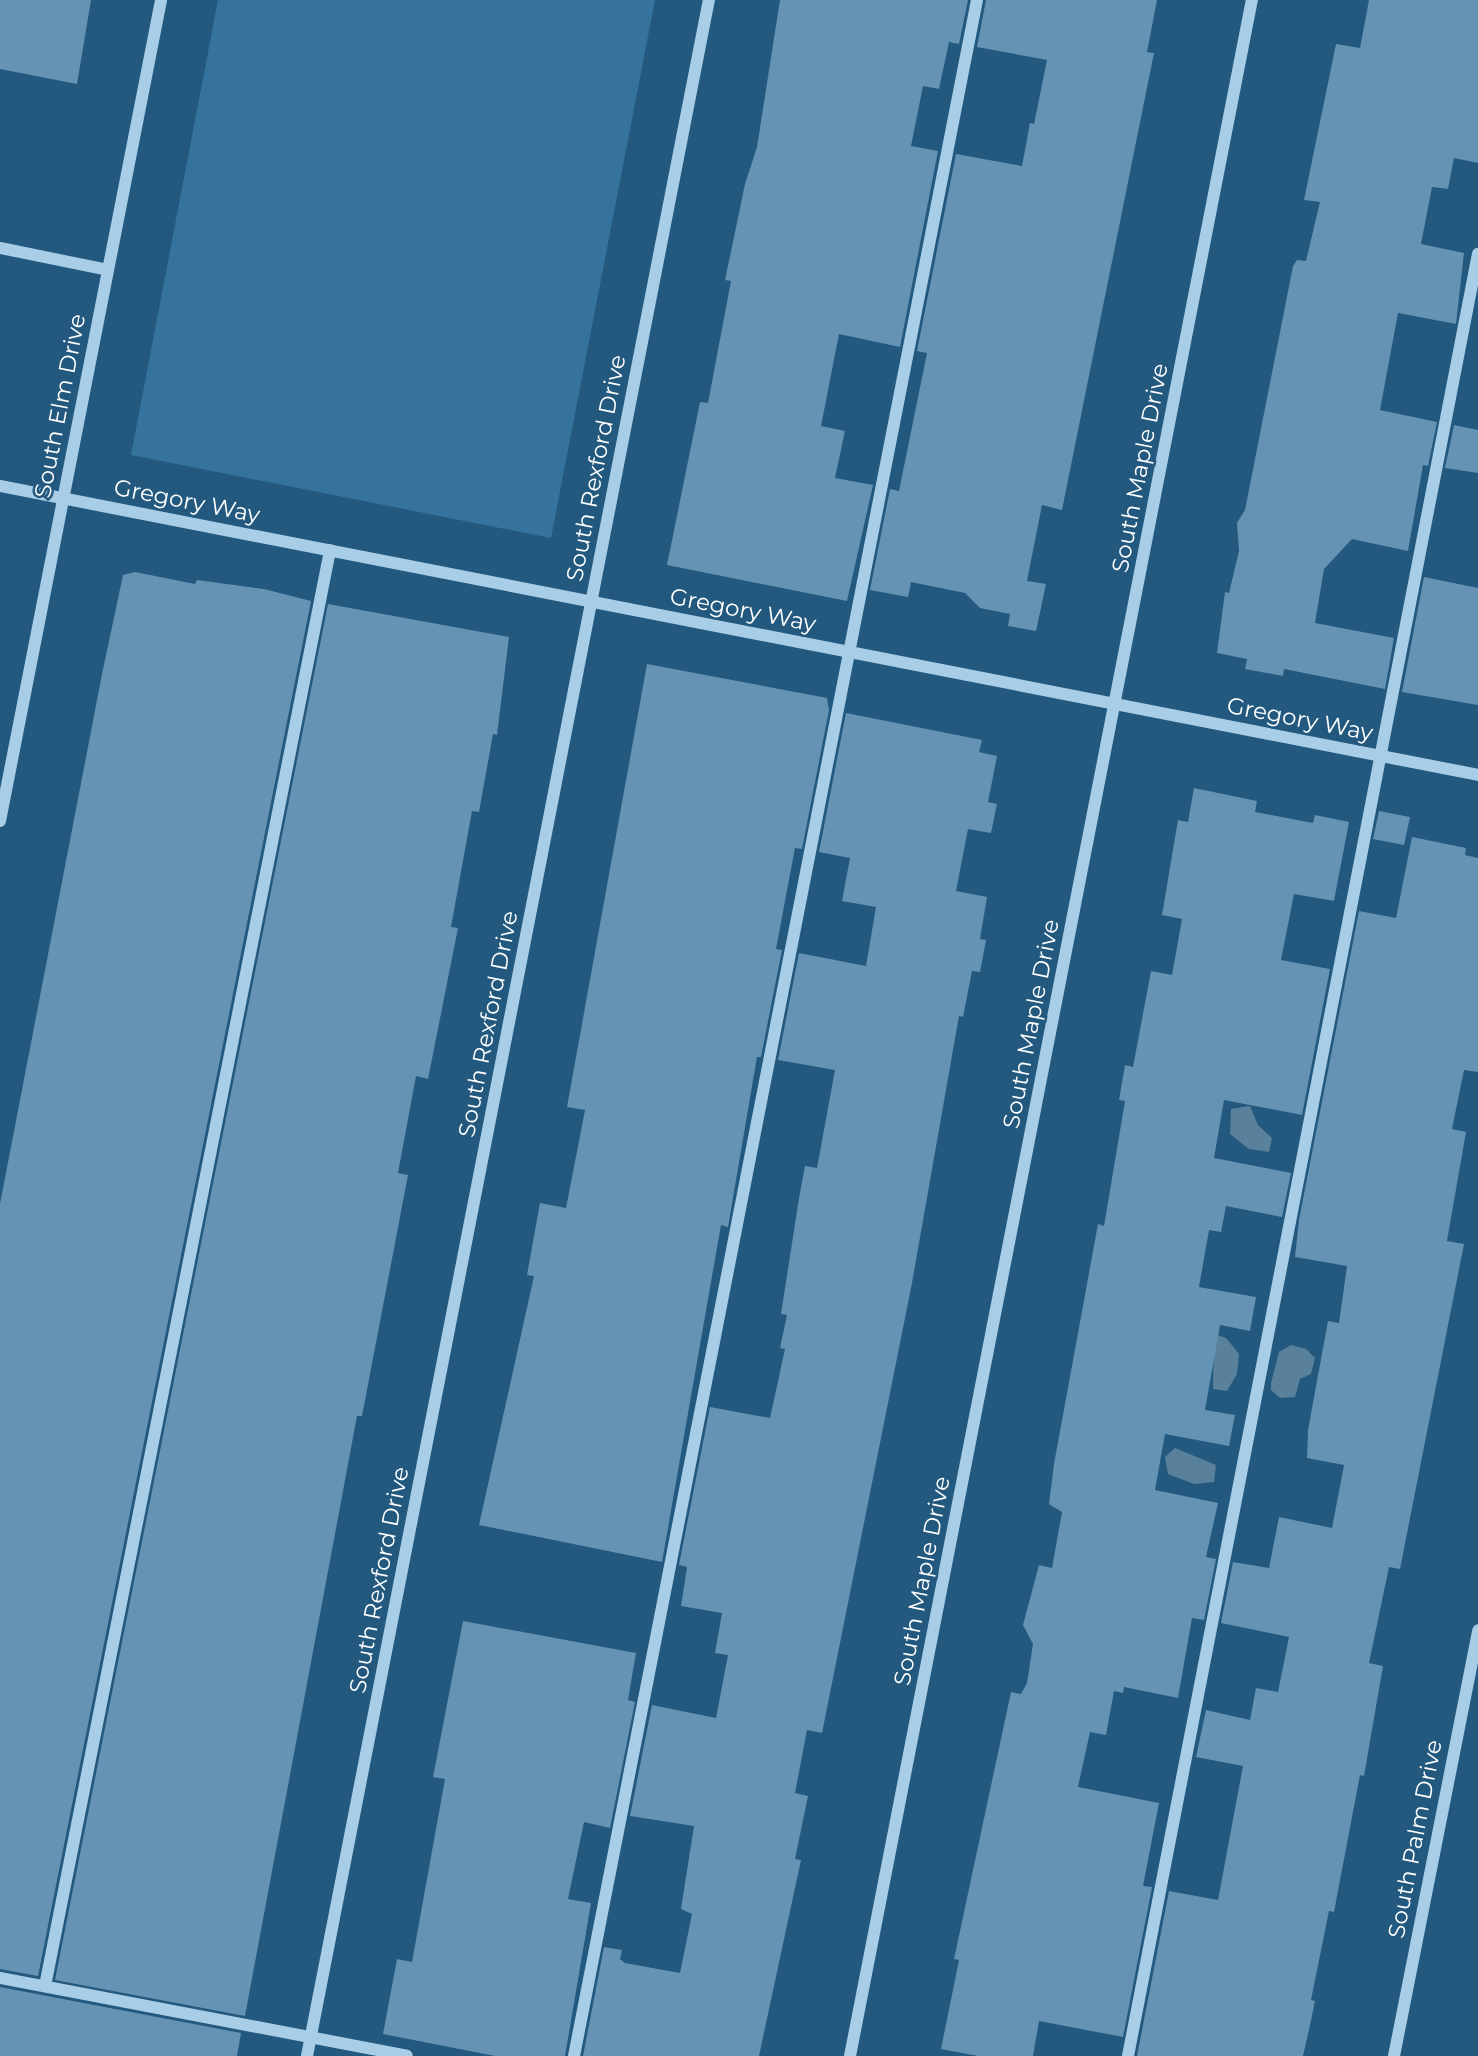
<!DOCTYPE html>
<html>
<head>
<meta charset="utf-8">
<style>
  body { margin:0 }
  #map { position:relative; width:1478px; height:2056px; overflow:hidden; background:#23597e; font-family:Montserrat,sans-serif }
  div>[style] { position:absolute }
  .green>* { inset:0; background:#36739c }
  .water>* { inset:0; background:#5a819b }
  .building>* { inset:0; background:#6493b3 }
  .minor>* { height:12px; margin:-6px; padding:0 6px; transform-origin:6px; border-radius:6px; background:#a8cde6 }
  span { translate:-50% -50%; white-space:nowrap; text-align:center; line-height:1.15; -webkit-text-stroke:5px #23597e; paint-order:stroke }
  .street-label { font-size:23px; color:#fff }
</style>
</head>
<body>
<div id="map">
  <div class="green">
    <i style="clip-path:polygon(218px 0,655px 0,551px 538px,131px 455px)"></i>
  </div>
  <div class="water">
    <i style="clip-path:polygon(1250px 1106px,1258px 1125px,1272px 1138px,1269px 1152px,1249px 1149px,1230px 1134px,1231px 1109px)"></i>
    <i style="clip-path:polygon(1214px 1334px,1226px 1338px,1239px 1354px,1237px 1374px,1227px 1391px,1213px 1389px)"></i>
    <i style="clip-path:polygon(1291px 1345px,1306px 1349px,1315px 1358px,1311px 1374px,1300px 1379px,1295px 1397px,1280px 1398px,1271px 1390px,1271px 1383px,1279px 1352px)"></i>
    <i style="clip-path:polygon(1175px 1448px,1216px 1465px,1214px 1482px,1194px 1484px,1168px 1474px,1165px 1457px)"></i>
  </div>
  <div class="building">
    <i style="clip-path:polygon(0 0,91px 0,77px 84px,0 69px)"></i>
    <i style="clip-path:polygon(780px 0,968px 0,959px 44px,949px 42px,939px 89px,923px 86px,911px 146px,938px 151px,900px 347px,839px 334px,821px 426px,845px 431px,835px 478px,873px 485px,847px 601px,667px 565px,700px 402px,708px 403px,731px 281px,725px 280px,745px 184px,757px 147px)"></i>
    <i style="clip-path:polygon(986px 0,1157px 0,1147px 52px,1154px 53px,1062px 510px,1042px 505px,1027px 581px,1046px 584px,1036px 631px,1008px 626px,1010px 614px,980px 608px,965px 593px,911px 582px,908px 597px,870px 590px,890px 489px,899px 491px,927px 353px,917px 351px,956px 154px,1022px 166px,1030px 123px,1034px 124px,1047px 60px,977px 47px)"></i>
    <i style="clip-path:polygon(1369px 0,1478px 0,1478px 163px,1454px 158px,1448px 189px,1432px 187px,1421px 244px,1464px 253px,1456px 324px,1398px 313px,1380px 410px,1437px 422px,1428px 466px,1423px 465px,1408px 551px,1352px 539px,1324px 569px,1315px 623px,1394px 638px,1385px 689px,1284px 669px,1283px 676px,1245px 669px,1247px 659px,1217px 653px,1225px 592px,1229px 593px,1239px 551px,1237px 523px,1245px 510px,1293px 266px,1297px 260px,1306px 261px,1320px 202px,1304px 200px,1336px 44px,1360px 48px)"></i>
    <i style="clip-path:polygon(1454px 425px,1478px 430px,1478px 473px,1445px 468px)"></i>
    <i style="clip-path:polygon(135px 572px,195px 584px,197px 580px,264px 589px,311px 601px,38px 1976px,0 1969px,0 1204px,102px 674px,123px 575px)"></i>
    <i style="clip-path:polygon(1424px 577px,1478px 588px,1478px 705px,1402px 692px)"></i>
    <i style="clip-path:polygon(328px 604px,509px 637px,497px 735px,493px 734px,479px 812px,472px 811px,451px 927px,458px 928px,428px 1079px,416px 1076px,398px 1173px,408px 1175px,362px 1416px,357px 1416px,245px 2016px,55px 1980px)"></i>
    <i style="clip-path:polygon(647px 664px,827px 698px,829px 710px,802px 849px,795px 848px,776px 949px,782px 950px,761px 1057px,757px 1057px,728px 1227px,721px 1225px,662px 1562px,479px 1525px,534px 1276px,527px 1275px,540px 1203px,566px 1208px,585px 1110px,567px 1107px)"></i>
    <i style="clip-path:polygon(846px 713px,982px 740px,979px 752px,997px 756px,988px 802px,997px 804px,991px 833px,968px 829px,956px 891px,987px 897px,980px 939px,986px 940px,980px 972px,972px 971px,963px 1017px,959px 1016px,912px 1283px,822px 1733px,807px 1730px,795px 1793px,808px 1796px,795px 1859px,801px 1860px,759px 2056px,583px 2056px,604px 1947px,622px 1950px,620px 1959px,625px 1963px,680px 1973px,692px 1914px,681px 1909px,694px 1826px,630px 1816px,652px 1705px,716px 1718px,728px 1655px,715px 1653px,722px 1613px,681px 1606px,687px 1567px,679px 1565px,710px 1407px,770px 1418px,785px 1349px,780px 1348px,787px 1315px,781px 1314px,799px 1198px,805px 1166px,817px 1168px,835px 1070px,778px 1060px,799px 953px,866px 966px,876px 907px,842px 901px,850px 858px,819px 852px)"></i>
    <i style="clip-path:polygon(1194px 788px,1257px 801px,1255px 812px,1313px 823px,1315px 815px,1349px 822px,1334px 901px,1294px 894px,1281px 960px,1330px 969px,1302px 1115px,1224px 1100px,1214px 1158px,1291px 1173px,1282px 1217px,1226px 1206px,1221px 1232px,1209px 1230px,1199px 1287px,1256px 1297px,1250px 1331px,1220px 1325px,1205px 1410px,1235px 1415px,1229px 1446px,1165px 1434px,1155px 1490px,1218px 1503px,1206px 1557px,1216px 1559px,1204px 1620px,1192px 1618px,1178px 1698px,1124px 1687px,1123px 1693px,1114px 1691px,1106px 1735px,1090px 1732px,1078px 1787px,1159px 1803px,1143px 1886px,1152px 1887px,1123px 2037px,1039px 2021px,1033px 2056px,978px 2056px,941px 2049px,959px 1960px,954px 1959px,1011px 1692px,1021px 1694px,1027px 1683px,1033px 1644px,1023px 1625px,1039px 1565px,1052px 1568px,1062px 1512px,1049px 1504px,1054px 1464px,1098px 1224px,1104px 1226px,1125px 1101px,1119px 1100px,1125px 1065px,1133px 1067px,1151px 971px,1172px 975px,1182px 919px,1162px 915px,1178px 820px,1188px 822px)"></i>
    <i style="clip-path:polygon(1379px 811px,1410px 817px,1404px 845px,1373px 839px)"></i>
    <i style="clip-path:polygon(1412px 837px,1466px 848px,1465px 855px,1478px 858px,1478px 1072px,1464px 1070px,1452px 1129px,1466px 1132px,1447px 1241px,1464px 1244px,1400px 1569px,1389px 1567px,1369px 1663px,1383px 1666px,1364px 1776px,1360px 1775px,1334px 1912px,1329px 1911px,1311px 2000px,1315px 2001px,1309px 2030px,1303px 2056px,1137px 2056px,1169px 1891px,1218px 1900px,1243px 1766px,1196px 1757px,1206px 1710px,1250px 1720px,1256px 1688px,1278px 1692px,1289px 1637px,1221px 1623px,1233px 1562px,1269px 1568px,1279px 1517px,1332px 1528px,1344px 1465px,1307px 1458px,1308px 1430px,1328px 1321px,1339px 1323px,1347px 1266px,1295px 1257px,1299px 1220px,1359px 911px,1396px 918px)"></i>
    <i style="clip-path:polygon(463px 1621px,636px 1653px,628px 1700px,635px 1702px,610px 1828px,584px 1822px,568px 1899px,591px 1903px,565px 2056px,495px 2056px,383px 2034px,397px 1959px,412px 1962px,445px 1779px,433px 1777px)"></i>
    <i style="clip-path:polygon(0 1987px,241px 2033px,237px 2056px,0 2056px)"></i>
  </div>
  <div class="minor">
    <i style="left:0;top:248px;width:110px;rotate:11.5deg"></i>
    <i style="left:0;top:486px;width:1506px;rotate:11.06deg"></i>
    <i style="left:0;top:821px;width:837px;rotate:-78.9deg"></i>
    <i style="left:0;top:1978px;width:414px;rotate:10.8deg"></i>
    <i style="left:45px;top:1986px;width:1464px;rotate:-78.77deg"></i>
    <i style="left:307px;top:2056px;width:2095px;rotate:-78.94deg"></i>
    <i style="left:574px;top:2056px;width:2095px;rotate:-78.91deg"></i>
    <i style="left:850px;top:2056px;width:2095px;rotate:-78.94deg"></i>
    <i style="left:1128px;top:2056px;width:1836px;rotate:-79.01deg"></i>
    <i style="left:1394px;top:2056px;width:434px;rotate:-78.8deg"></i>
  </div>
  <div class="street-label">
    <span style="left:60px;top:406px;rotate:-79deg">South Elm Drive</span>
    <span style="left:596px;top:468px;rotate:-79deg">South Rexford Drive</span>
    <span style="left:1140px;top:468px;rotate:-79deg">South Maple Drive</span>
    <span style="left:187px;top:501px;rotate:11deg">Gregory Way</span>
    <span style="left:743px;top:610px;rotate:11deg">Gregory Way</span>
    <span style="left:1300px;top:719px;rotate:11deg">Gregory Way</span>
    <span style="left:488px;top:1024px;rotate:-79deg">South Rexford Drive</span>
    <span style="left:1031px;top:1024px;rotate:-79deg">South Maple Drive</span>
    <span style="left:379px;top:1580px;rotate:-79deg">South Rexford Drive</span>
    <span style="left:922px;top:1581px;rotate:-79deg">South Maple Drive</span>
    <span style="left:1415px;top:1839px;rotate:-79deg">South Palm Drive</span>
  </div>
</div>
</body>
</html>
